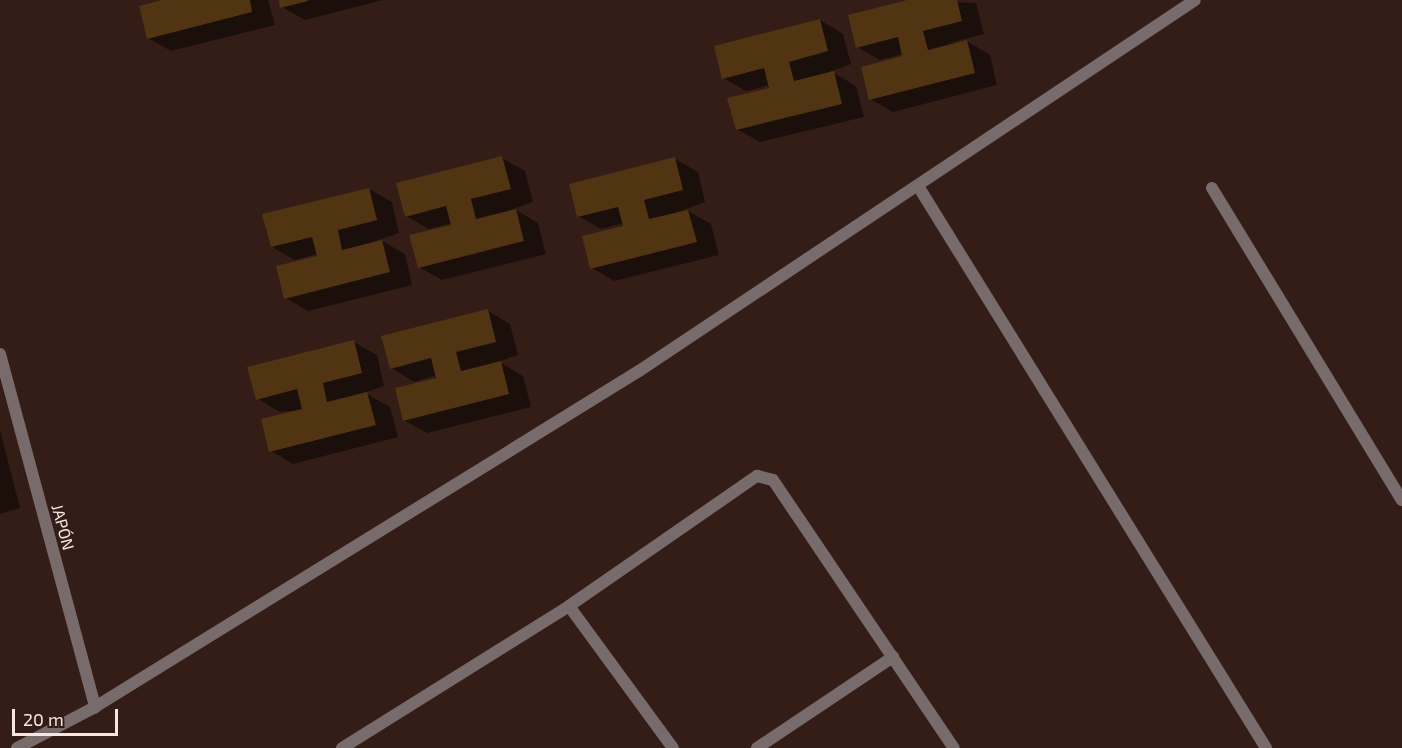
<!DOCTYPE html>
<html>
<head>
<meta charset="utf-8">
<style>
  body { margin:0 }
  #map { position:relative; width:1402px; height:748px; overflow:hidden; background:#331d16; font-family:"Exo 2",sans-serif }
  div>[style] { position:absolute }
  .shadow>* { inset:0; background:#0007 }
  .building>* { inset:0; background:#513411 }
  .street>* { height:12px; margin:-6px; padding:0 6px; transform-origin:6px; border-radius:6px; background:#786b6c }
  span { translate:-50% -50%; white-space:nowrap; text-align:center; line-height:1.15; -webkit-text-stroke:4.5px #331d16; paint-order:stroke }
  .street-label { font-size:16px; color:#f6e6e1 }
  .scale { position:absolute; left:12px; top:709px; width:106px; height:27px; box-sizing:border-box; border:3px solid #f6e6e1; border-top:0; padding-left:8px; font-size:18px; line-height:21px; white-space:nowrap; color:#f6e6e1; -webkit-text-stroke:4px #331d16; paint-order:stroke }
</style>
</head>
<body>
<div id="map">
  <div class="shadow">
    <i style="clip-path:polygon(168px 0,268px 0,275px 25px,171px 51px,148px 38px)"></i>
    <i style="clip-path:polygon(280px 0,383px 0,305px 20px,282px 7px)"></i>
    <i style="clip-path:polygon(913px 0,976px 3px,984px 34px,945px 44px,967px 41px,990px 55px,997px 85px,893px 112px,870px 99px,903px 54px,880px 60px,857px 47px)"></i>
    <i style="clip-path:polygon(820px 20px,843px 34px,851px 64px,812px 78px,834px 73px,856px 86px,864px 117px,760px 142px,737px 129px,770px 85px,746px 91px,723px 78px)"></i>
    <i style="clip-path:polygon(502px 158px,525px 171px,533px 202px,494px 216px,516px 210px,538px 223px,546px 254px,442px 280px,419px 267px,452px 223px,429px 229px,406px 216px)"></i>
    <i style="clip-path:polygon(675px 159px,698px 172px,705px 202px,667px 216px,688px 211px,711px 224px,719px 255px,614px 281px,592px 268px,624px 223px,601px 229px,578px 216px)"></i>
    <i style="clip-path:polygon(369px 189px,392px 202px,399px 233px,361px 246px,382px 241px,405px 254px,412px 285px,308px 311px,286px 298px,318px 254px,295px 260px,272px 247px)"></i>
    <i style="clip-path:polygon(488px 311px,510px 324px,518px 355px,479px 368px,501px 363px,523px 376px,531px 407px,427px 433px,404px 420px,437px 375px,414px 382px,391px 368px)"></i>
    <i style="clip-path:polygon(354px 342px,377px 355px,384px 386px,346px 399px,367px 394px,390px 407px,398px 437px,293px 464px,271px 451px,304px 410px,280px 412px,258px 399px)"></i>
    <i style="clip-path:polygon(0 430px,20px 508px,0 514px)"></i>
  </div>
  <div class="building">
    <i style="clip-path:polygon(162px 0,250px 0,252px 12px,147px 39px,139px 6px)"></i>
    <i style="clip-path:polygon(279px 0,308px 0,308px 1px,280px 8px)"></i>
    <i style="clip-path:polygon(907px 0,957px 0,962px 21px,923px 31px,928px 50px,967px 40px,975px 73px,869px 100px,861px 67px,902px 56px,898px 37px,856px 48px,848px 15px)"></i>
    <i style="clip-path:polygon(820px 19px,828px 51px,789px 62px,794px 81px,834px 71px,842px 104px,736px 130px,727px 98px,769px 88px,764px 68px,722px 79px,714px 46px)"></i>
    <i style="clip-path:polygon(502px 156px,511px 189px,471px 199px,476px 219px,516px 209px,524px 241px,418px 268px,409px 235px,451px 225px,446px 206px,405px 217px,396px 183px)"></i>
    <i style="clip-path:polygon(675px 157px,683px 190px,644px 200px,649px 219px,688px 210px,697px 242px,590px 269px,582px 236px,623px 226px,618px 207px,577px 217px,569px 184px)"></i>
    <i style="clip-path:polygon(369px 188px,377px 220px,338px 230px,342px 250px,382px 240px,390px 272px,284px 299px,276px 266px,317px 256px,312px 237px,271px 247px,262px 214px)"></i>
    <i style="clip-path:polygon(488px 309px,496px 342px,456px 352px,461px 371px,501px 361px,509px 394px,403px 421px,395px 388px,436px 378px,431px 358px,390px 369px,381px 336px)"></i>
    <i style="clip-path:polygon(354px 340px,362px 373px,323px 383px,327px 402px,367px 392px,376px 425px,269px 452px,261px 419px,302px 409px,297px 389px,256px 400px,247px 367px)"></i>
  </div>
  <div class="street">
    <i style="left:918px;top:186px;width:661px;rotate:58.23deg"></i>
    <i style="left:1212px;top:188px;width:365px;rotate:58.7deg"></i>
    <i style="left:0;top:354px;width:366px;rotate:74.9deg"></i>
    <i style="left:569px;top:606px;width:176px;rotate:53.8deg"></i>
    <i style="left:17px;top:748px;width:88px;rotate:-27.7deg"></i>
    <i style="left:95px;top:707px;width:639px;rotate:-31.7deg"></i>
    <i style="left:639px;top:371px;width:668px;rotate:-33.71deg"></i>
    <i style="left:342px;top:748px;width:268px;rotate:-32deg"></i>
    <i style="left:569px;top:606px;width:229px;rotate:-34.7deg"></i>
    <i style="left:757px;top:476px;width:16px;rotate:14deg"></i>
    <i style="left:773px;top:480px;width:323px;rotate:56deg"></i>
    <i style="left:757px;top:748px;width:164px;rotate:-33.8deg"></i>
  </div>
  <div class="street-label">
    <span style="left:63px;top:527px;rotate:75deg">JAPÓN</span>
  </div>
  <div class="scale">20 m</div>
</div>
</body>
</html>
